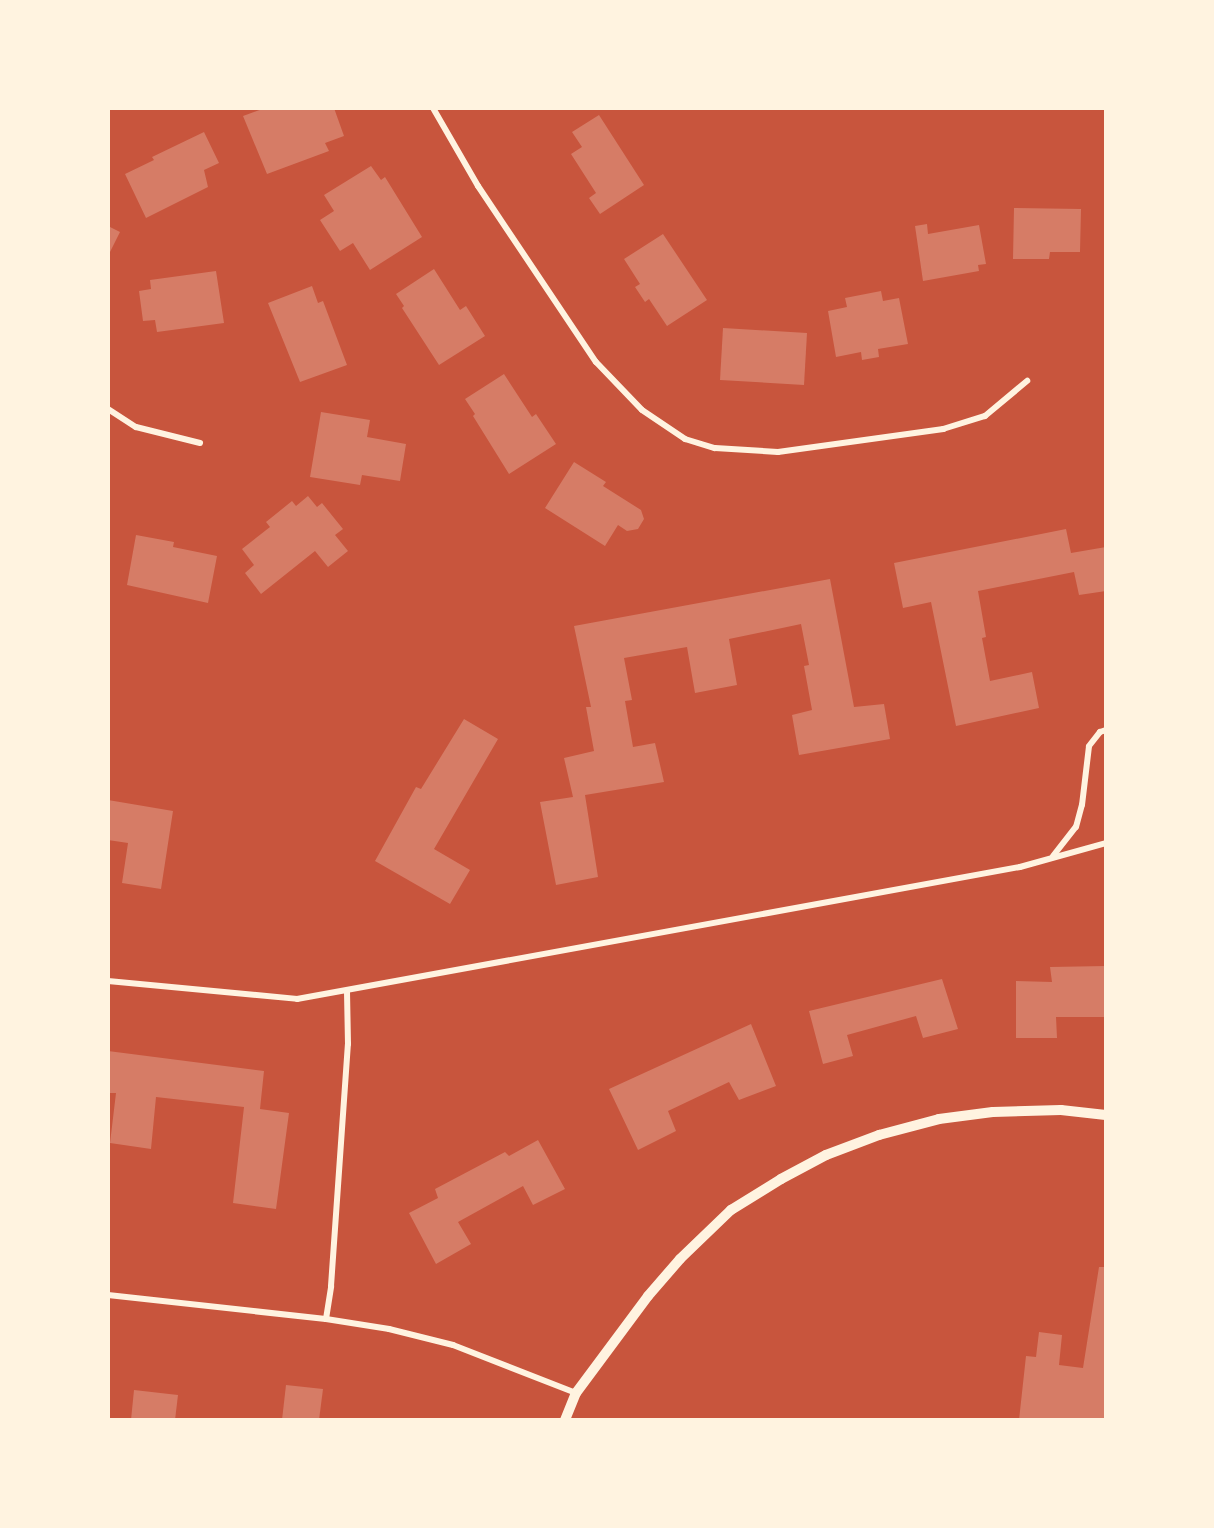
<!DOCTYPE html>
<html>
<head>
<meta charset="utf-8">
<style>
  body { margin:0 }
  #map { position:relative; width:1214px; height:1528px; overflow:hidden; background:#c8553d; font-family:"Alegreya Sans",sans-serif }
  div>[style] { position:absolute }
  .building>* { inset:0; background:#d67c66 }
  .minor>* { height:6px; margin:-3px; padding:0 3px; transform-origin:3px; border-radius:3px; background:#fff3e0 }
  .tertiary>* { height:10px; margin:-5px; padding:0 5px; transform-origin:5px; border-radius:5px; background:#fff3e0 }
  span { translate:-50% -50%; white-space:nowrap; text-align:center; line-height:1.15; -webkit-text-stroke:5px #fff3e0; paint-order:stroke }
  .frame { position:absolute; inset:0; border:110px solid #fff3e0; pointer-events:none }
</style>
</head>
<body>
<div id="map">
  <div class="building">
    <i style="clip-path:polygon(265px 108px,277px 108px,278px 110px,285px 108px,334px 108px,344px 136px,325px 143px,329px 151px,267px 174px,243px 116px)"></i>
    <i style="clip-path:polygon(599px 115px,644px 185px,600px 214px,589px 198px,596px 193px,571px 154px,582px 147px,572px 132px)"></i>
    <i style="clip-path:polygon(204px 132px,219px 163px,204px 170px,208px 187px,146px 218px,125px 174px,154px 160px,152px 157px)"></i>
    <i style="clip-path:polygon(371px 166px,381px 180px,385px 177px,422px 237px,370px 270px,353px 243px,340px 251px,320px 220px,334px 211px,324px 195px)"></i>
    <i style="clip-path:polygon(1014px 208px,1081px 209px,1080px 252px,1050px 252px,1049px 259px,1013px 259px)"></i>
    <i style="clip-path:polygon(927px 224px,928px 234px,979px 225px,986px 264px,978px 265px,979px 271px,923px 281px,915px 226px)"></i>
    <i style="clip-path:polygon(108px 226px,120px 232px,108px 256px)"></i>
    <i style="clip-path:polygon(663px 234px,707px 300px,667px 326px,649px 299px,645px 302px,635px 287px,640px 284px,624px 259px)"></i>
    <i style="clip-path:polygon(434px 269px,460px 310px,466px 306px,485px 336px,439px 365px,402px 308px,404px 306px,396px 294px)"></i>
    <i style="clip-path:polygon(216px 271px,224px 323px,157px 332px,155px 320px,143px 321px,139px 291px,151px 289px,150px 280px)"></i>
    <i style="clip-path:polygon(312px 286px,318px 303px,323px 301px,347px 365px,300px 382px,268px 303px)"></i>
    <i style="clip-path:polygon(881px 291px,883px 301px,899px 298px,908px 344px,878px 349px,879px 357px,862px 360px,861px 352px,836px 357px,828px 311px,847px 307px,845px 298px)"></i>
    <i style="clip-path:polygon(723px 328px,807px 333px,804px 385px,720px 380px)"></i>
    <i style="clip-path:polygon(504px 374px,532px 417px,536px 414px,556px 444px,509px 474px,473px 416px,475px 414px,465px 399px)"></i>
    <i style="clip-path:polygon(321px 412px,370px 420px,367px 437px,406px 444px,400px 481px,362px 475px,360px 485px,310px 477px)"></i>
    <i style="clip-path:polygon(574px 462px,606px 482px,603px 486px,641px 510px,644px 519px,638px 529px,627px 531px,618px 525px,605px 546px,545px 508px)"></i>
    <i style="clip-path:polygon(308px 496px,317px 507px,322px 503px,343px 529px,335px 535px,348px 551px,328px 567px,315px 551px,261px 594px,245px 573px,254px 565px,242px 549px,270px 527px,266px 522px,292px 501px,296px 506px)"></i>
    <i style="clip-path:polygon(1066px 529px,1071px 553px,1106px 547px,1106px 591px,1079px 595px,1074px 572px,978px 591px,986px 637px,982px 638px,990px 681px,1032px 672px,1039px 708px,956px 726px,931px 602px,903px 608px,894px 563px)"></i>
    <i style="clip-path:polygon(136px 535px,174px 542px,173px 547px,217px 556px,208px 603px,127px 585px)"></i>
    <i style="clip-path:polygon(830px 579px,854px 707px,884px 704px,890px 739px,799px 755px,792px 715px,812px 710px,804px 666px,809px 665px,801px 624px,729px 639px,737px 685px,695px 693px,687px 647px,624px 658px,632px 700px,625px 701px,633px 747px,655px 743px,664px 782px,585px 795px,598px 877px,556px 885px,540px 802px,573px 797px,564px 758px,594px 751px,586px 707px,591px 707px,574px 626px)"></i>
    <i style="clip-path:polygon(464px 719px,498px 739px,434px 849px,470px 870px,450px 904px,375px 861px,416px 787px,421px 789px)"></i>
    <i style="clip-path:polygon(108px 800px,173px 811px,161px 889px,122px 883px,128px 843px,108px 840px)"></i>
    <i style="clip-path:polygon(1106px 966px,1106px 1017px,1056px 1017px,1057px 1038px,1016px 1038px,1016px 981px,1052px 982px,1050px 967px)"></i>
    <i style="clip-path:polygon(942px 979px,958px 1029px,923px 1038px,916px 1016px,847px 1035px,853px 1056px,823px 1064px,809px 1011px)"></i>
    <i style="clip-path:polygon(751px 1024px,776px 1086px,739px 1100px,729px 1082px,668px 1111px,676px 1131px,638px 1150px,609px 1089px)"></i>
    <i style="clip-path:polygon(108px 1051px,264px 1071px,260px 1109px,289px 1113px,276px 1209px,233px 1203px,244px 1107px,156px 1097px,151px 1149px,110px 1143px,116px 1093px,108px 1093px)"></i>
    <i style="clip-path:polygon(538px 1140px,565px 1189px,533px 1205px,523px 1186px,458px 1222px,471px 1244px,436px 1264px,409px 1213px,438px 1198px,435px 1189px,505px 1152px,509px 1156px)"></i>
    <i style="clip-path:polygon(1099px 1267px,1106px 1267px,1106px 1420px,1019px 1420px,1026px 1356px,1036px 1357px,1039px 1332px,1062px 1335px,1059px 1365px,1083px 1368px)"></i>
    <i style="clip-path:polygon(286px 1385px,323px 1389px,319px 1420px,282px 1420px)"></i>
    <i style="clip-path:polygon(134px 1390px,178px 1395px,175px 1420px,131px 1420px)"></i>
  </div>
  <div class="minor">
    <i style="left:433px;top:108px;width:90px;rotate:60deg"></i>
    <i style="left:478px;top:186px;width:212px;rotate:56.2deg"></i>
    <i style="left:596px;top:362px;width:66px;rotate:46.2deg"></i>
    <i style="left:642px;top:410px;width:52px;rotate:34deg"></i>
    <i style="left:685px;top:439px;width:31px;rotate:17deg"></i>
    <i style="left:715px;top:448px;width:63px;rotate:3.6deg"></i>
    <i style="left:778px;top:452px;width:167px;rotate:-7.9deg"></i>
    <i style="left:943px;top:429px;width:44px;rotate:-17.2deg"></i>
    <i style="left:985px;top:416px;width:55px;rotate:-39.8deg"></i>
    <i style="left:108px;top:409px;width:33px;rotate:33deg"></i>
    <i style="left:136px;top:427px;width:66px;rotate:14deg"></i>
    <i style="left:1053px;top:856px;width:37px;rotate:-52deg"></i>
    <i style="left:1076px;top:827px;width:23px;rotate:-75deg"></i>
    <i style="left:1082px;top:805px;width:59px;rotate:-83.2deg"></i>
    <i style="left:1089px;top:746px;width:18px;rotate:-52deg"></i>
    <i style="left:1100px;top:732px;width:6px;rotate:-18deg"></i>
    <i style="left:108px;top:981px;width:190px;rotate:5.4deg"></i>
    <i style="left:297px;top:999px;width:735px;rotate:-10.35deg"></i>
    <i style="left:1020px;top:867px;width:89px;rotate:-15.6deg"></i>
    <i style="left:108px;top:1295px;width:219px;rotate:6.3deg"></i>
    <i style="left:326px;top:1319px;width:64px;rotate:9deg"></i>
    <i style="left:389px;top:1329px;width:66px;rotate:14deg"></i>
    <i style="left:453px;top:1345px;width:132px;rotate:21.3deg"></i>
    <i style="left:326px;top:1319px;width:33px;rotate:-81deg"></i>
    <i style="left:331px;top:1286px;width:243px;rotate:-86deg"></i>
    <i style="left:348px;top:1044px;width:53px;rotate:-91.1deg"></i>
  </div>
  <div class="tertiary">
    <i style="left:565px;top:1420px;width:29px;rotate:-68deg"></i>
    <i style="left:576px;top:1393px;width:121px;rotate:-53.4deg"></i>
    <i style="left:648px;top:1296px;width:49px;rotate:-49.1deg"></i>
    <i style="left:680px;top:1259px;width:71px;rotate:-43.9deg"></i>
    <i style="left:731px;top:1210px;width:59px;rotate:-31.8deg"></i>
    <i style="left:781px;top:1179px;width:51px;rotate:-28.1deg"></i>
    <i style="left:826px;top:1155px;width:57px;rotate:-20.7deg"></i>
    <i style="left:879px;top:1135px;width:62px;rotate:-14.9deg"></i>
    <i style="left:939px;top:1119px;width:54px;rotate:-7.4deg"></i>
    <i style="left:993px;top:1112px;width:68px;rotate:-1.7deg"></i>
    <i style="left:1061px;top:1110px;width:45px;rotate:6.3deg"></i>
  </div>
  <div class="frame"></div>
</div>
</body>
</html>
